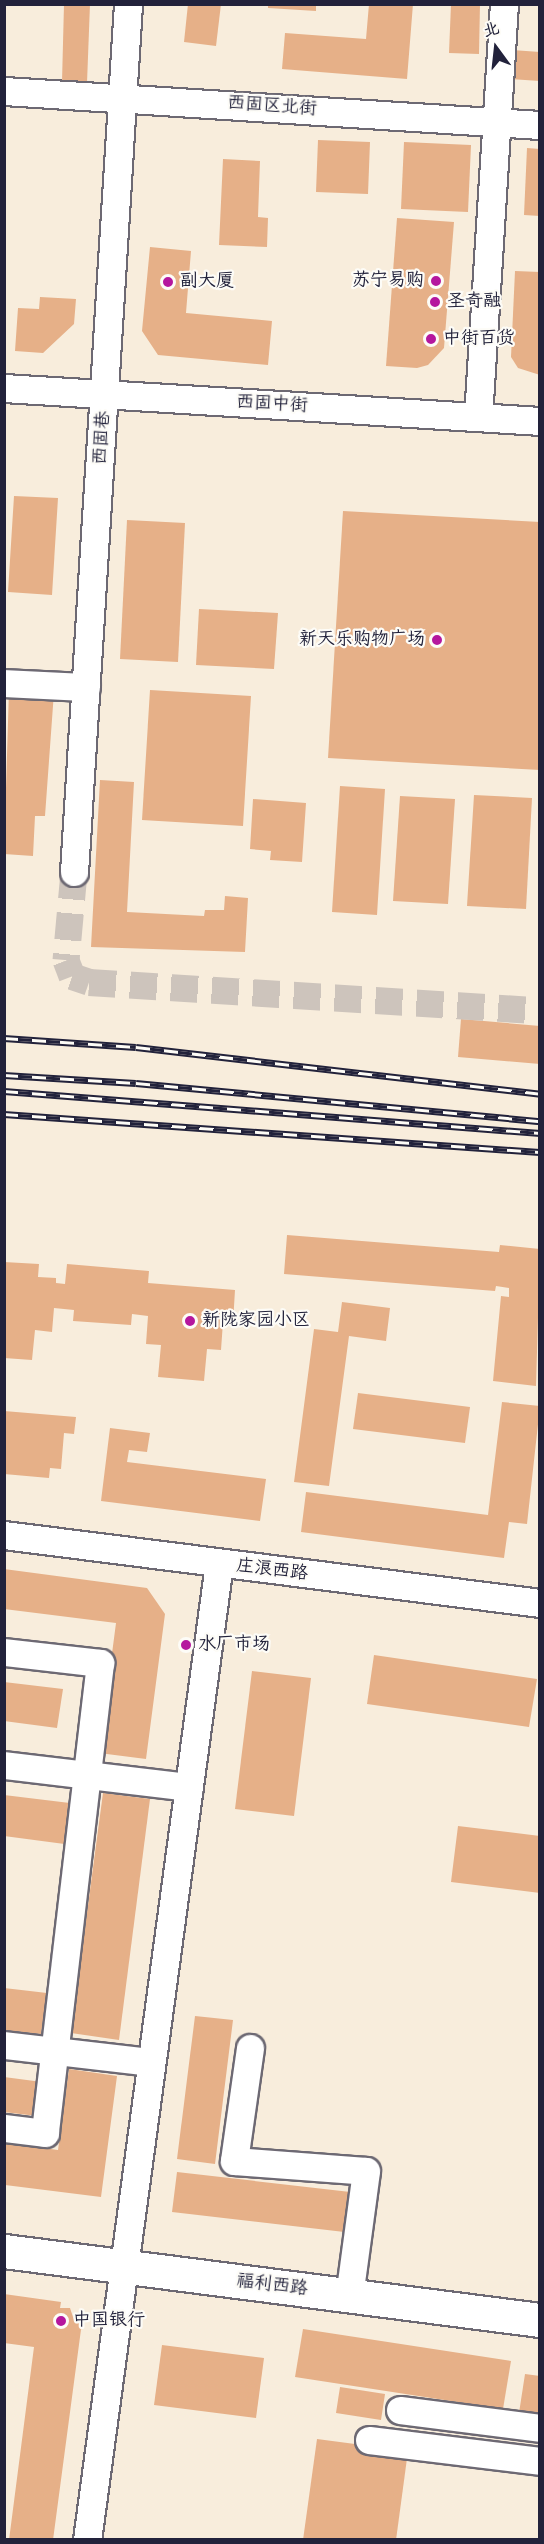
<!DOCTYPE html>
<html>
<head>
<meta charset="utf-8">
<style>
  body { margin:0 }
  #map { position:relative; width:544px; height:2544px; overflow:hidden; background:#f8eddc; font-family:Kalam,"LXGW WenKai TC",sans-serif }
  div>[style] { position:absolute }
  .building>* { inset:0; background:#e6b088 }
  .minor-tunnel>* { height:27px; margin-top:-13.5px; transform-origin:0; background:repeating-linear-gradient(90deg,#cdc4bc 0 27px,transparent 0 41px) }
  .roads { filter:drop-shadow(2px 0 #6d6973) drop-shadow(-2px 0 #6d6973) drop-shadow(0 2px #6d6973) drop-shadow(0 -2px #6d6973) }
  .minor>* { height:27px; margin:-13.5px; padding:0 13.5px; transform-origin:13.5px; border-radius:13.5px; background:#fff }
  .major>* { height:33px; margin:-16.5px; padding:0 16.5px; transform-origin:16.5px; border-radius:16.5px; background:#fff }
  .rail>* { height:7px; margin-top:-3.5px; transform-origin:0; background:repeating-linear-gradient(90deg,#fdfcf7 0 14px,#22223b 0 28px); box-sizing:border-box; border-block:2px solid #22223b }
  .dots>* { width:16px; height:16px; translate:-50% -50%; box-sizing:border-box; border:3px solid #fdfcf7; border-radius:50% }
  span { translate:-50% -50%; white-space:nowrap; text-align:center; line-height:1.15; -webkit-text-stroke:4.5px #fdfcf7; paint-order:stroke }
  .street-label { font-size:18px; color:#22223b }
  .poi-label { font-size:18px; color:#22223b }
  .right { translate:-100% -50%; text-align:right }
  .left { translate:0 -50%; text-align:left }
  .frame { position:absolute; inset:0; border:6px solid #22223b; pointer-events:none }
  .north { position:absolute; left:466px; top:18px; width:60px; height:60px; -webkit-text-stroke:4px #fdfcf7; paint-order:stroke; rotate:345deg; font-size:16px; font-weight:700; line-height:24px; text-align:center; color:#22223b }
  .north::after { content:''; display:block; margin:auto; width:21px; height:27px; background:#22223b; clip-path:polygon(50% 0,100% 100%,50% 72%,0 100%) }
</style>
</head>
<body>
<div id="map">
  <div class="building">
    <i style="clip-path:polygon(64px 4px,90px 4px,87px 83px,62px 82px)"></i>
    <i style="clip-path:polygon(188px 4px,221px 4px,216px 46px,184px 42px)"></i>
    <i style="clip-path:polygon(268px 4px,316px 4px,316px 11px,268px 8px)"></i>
    <i style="clip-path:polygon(369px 4px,413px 4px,407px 79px,282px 69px,285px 33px,366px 39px)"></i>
    <i style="clip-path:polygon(451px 4px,480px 4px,479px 54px,449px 53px)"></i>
    <i style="clip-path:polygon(512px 50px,540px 52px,540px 81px,510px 79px)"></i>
    <i style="clip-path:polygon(318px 140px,370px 142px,368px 194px,316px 192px)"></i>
    <i style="clip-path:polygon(404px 142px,471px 145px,468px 212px,401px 209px)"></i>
    <i style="clip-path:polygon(527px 148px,540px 149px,540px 216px,524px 215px)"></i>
    <i style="clip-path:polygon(223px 159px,260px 161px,258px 217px,268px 218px,267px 247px,219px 245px)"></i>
    <i style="clip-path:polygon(397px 218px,454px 222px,444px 348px,428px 365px,417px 368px,386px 366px)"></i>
    <i style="clip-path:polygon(150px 247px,191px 251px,186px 313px,272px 321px,268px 365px,158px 355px,142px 331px)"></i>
    <i style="clip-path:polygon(515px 271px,540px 272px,540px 375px,518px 368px,511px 357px)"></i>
    <i style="clip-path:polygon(40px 297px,76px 299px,74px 324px,43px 353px,15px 351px,18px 308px,39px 309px)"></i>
    <i style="clip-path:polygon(14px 496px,58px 498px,52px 595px,8px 592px)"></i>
    <i style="clip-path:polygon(343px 511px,540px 522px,540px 770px,328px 758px)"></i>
    <i style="clip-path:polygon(127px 520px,185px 523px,178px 662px,120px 659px)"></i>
    <i style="clip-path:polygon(199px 609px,278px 613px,274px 669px,196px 665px)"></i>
    <i style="clip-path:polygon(9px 689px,54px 692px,45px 816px,35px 816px,33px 856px,4px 854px)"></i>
    <i style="clip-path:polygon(150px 690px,251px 696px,243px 826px,142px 820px)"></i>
    <i style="clip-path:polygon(100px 780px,134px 782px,127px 912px,204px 916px,205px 910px,224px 910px,225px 896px,248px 898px,245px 952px,91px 947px)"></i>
    <i style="clip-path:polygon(340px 786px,385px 789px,377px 915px,332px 912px)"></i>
    <i style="clip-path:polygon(474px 795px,532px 798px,526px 909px,467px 906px)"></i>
    <i style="clip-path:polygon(400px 796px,455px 799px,448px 904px,393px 901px)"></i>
    <i style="clip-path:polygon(253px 799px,306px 803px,302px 862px,270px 860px,271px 851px,250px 849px)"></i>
    <i style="clip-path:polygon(461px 1019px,540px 1026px,540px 1064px,458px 1057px)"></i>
    <i style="clip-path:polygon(287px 1235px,499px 1252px,500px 1245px,540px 1249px,536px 1386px,493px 1381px,501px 1296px,509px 1297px,509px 1288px,496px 1286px,495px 1291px,284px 1274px)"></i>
    <i style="clip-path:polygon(4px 1262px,39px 1264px,38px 1277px,56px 1278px,56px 1283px,65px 1284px,67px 1264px,149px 1271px,148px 1283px,235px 1290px,233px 1323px,223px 1322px,221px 1350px,207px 1349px,204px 1381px,158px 1377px,161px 1345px,146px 1344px,148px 1316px,132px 1314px,131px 1325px,73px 1321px,74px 1310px,54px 1308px,52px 1332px,35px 1330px,32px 1360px,4px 1358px)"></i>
    <i style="clip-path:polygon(342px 1302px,390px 1308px,386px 1341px,349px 1336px,329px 1486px,294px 1482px,314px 1329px,338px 1332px)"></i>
    <i style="clip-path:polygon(358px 1393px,470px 1407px,465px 1443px,353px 1429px)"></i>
    <i style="clip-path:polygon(502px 1402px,540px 1406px,527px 1524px,509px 1522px,504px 1558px,301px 1532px,306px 1492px,488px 1515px)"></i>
    <i style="clip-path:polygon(4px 1411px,76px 1417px,74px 1434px,64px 1433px,61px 1469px,50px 1468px,49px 1478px,4px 1474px)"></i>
    <i style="clip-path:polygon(110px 1428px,150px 1433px,147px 1452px,129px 1450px,127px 1462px,266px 1479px,260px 1521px,101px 1501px)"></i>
    <i style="clip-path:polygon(4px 1569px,147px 1588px,165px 1614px,146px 1759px,99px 1753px,116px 1623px,4px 1609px)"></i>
    <i style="clip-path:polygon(374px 1655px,537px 1679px,529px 1727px,367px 1704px)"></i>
    <i style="clip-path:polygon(252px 1671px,311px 1678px,294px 1816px,235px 1809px)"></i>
    <i style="clip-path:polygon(4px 1682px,63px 1689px,57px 1728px,4px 1721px)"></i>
    <i style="clip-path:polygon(103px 1793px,150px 1799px,119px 2040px,71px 2033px)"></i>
    <i style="clip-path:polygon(4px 1795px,78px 1804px,72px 1845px,4px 1836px)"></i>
    <i style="clip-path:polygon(458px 1826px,540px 1836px,540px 1893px,451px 1882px)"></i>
    <i style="clip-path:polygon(4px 1988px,47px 1993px,41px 2034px,4px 2030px)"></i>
    <i style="clip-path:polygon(195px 2016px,233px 2020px,215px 2164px,177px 2159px)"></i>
    <i style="clip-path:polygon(69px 2069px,117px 2076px,101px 2197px,5px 2185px,5px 2143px,58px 2150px)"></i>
    <i style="clip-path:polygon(4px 2077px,42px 2082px,37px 2116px,4px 2112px)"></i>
    <i style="clip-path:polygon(177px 2172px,359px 2193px,353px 2233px,172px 2212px)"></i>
    <i style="clip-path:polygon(4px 2294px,61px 2302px,60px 2308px,70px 2308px,74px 2320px,82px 2322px,53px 2540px,9px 2540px,34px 2347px,4px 2343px)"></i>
    <i style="clip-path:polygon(303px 2329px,511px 2361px,503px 2409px,295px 2377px)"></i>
    <i style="clip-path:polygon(162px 2345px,264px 2358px,256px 2418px,154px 2405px)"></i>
    <i style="clip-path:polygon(525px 2374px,540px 2376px,540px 2416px,519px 2413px)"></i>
    <i style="clip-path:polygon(340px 2387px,385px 2394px,381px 2420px,336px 2413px)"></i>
    <i style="clip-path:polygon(317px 2439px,408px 2451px,396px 2540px,303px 2540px)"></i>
  </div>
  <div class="minor-tunnel">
    <i style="left:74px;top:872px;width:88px;rotate:95.2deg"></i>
    <i style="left:66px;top:960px;width:17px;rotate:69deg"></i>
    <i style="left:72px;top:976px;width:18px;rotate:19deg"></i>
    <i style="left:89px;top:982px;width:452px;rotate:3.6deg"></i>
  </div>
  <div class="roads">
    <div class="minor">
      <i style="left:4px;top:91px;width:537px;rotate:3.63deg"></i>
      <i style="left:4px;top:388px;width:537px;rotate:3.52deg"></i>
      <i style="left:478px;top:417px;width:414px;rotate:-86.4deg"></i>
      <i style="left:4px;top:683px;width:82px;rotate:2.8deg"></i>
      <i style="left:74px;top:872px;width:870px;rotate:-86.44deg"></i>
      <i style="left:4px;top:1535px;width:540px;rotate:7.23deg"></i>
      <i style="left:4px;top:1652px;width:97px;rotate:6.5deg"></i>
      <i style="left:100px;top:1663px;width:473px;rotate:96.7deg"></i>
      <i style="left:45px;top:2133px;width:41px;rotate:-173deg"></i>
      <i style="left:4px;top:1765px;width:186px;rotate:6.8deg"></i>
      <i style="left:4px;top:2045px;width:148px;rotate:6.6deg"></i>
      <i style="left:250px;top:2048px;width:114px;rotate:98.1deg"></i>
      <i style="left:234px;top:2161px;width:132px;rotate:4.3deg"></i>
      <i style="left:366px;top:2171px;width:126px;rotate:97.7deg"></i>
      <i style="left:400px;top:2410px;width:141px;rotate:7.3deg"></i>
      <i style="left:369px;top:2440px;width:172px;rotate:7deg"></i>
      <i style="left:87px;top:2540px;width:985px;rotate:-82.3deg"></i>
    </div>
    <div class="major">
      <i style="left:4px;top:2251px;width:540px;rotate:7.34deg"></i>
    </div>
  </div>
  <div class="rail">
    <i style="left:4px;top:1038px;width:132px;rotate:3.9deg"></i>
    <i style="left:136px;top:1047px;width:407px;rotate:6.6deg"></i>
    <i style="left:4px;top:1075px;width:132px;rotate:3.5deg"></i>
    <i style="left:136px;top:1083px;width:406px;rotate:5.4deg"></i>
    <i style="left:4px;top:1091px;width:538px;rotate:4.48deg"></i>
    <i style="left:4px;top:1114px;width:537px;rotate:4.06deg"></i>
  </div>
  <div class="dots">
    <i style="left:436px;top:281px;background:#b5179e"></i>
    <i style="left:168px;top:282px;background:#b5179e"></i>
    <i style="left:435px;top:302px;background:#b5179e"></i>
    <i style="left:431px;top:339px;background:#b5179e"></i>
    <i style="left:437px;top:640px;background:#b5179e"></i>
    <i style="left:190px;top:1321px;background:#b5179e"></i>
    <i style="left:186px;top:1645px;background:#b5179e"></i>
    <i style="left:61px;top:2321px;background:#b5179e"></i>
  </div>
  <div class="street-label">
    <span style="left:272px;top:107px;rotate:4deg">西固区北街</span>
    <span style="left:272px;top:405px;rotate:3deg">西固中街</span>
    <span style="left:103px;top:438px;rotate:-86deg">西固巷</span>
    <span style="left:272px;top:1571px;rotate:7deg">庄浪西路</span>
    <span style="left:272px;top:2286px;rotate:7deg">福利西路</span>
  </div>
  <div class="poi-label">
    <span class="right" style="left:424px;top:281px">苏宁易购</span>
    <span class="left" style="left:180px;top:282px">副大厦</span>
    <span class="left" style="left:447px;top:302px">圣奇融</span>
    <span class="left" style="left:443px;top:339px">中街百货</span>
    <span class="right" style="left:425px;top:640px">新天乐购物广场</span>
    <span class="left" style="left:202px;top:1321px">新陇家园小区</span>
    <span class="left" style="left:198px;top:1645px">水厂市场</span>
    <span class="left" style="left:73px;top:2321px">中国银行</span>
  </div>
  <div class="frame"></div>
  <div class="north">北</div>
</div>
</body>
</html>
